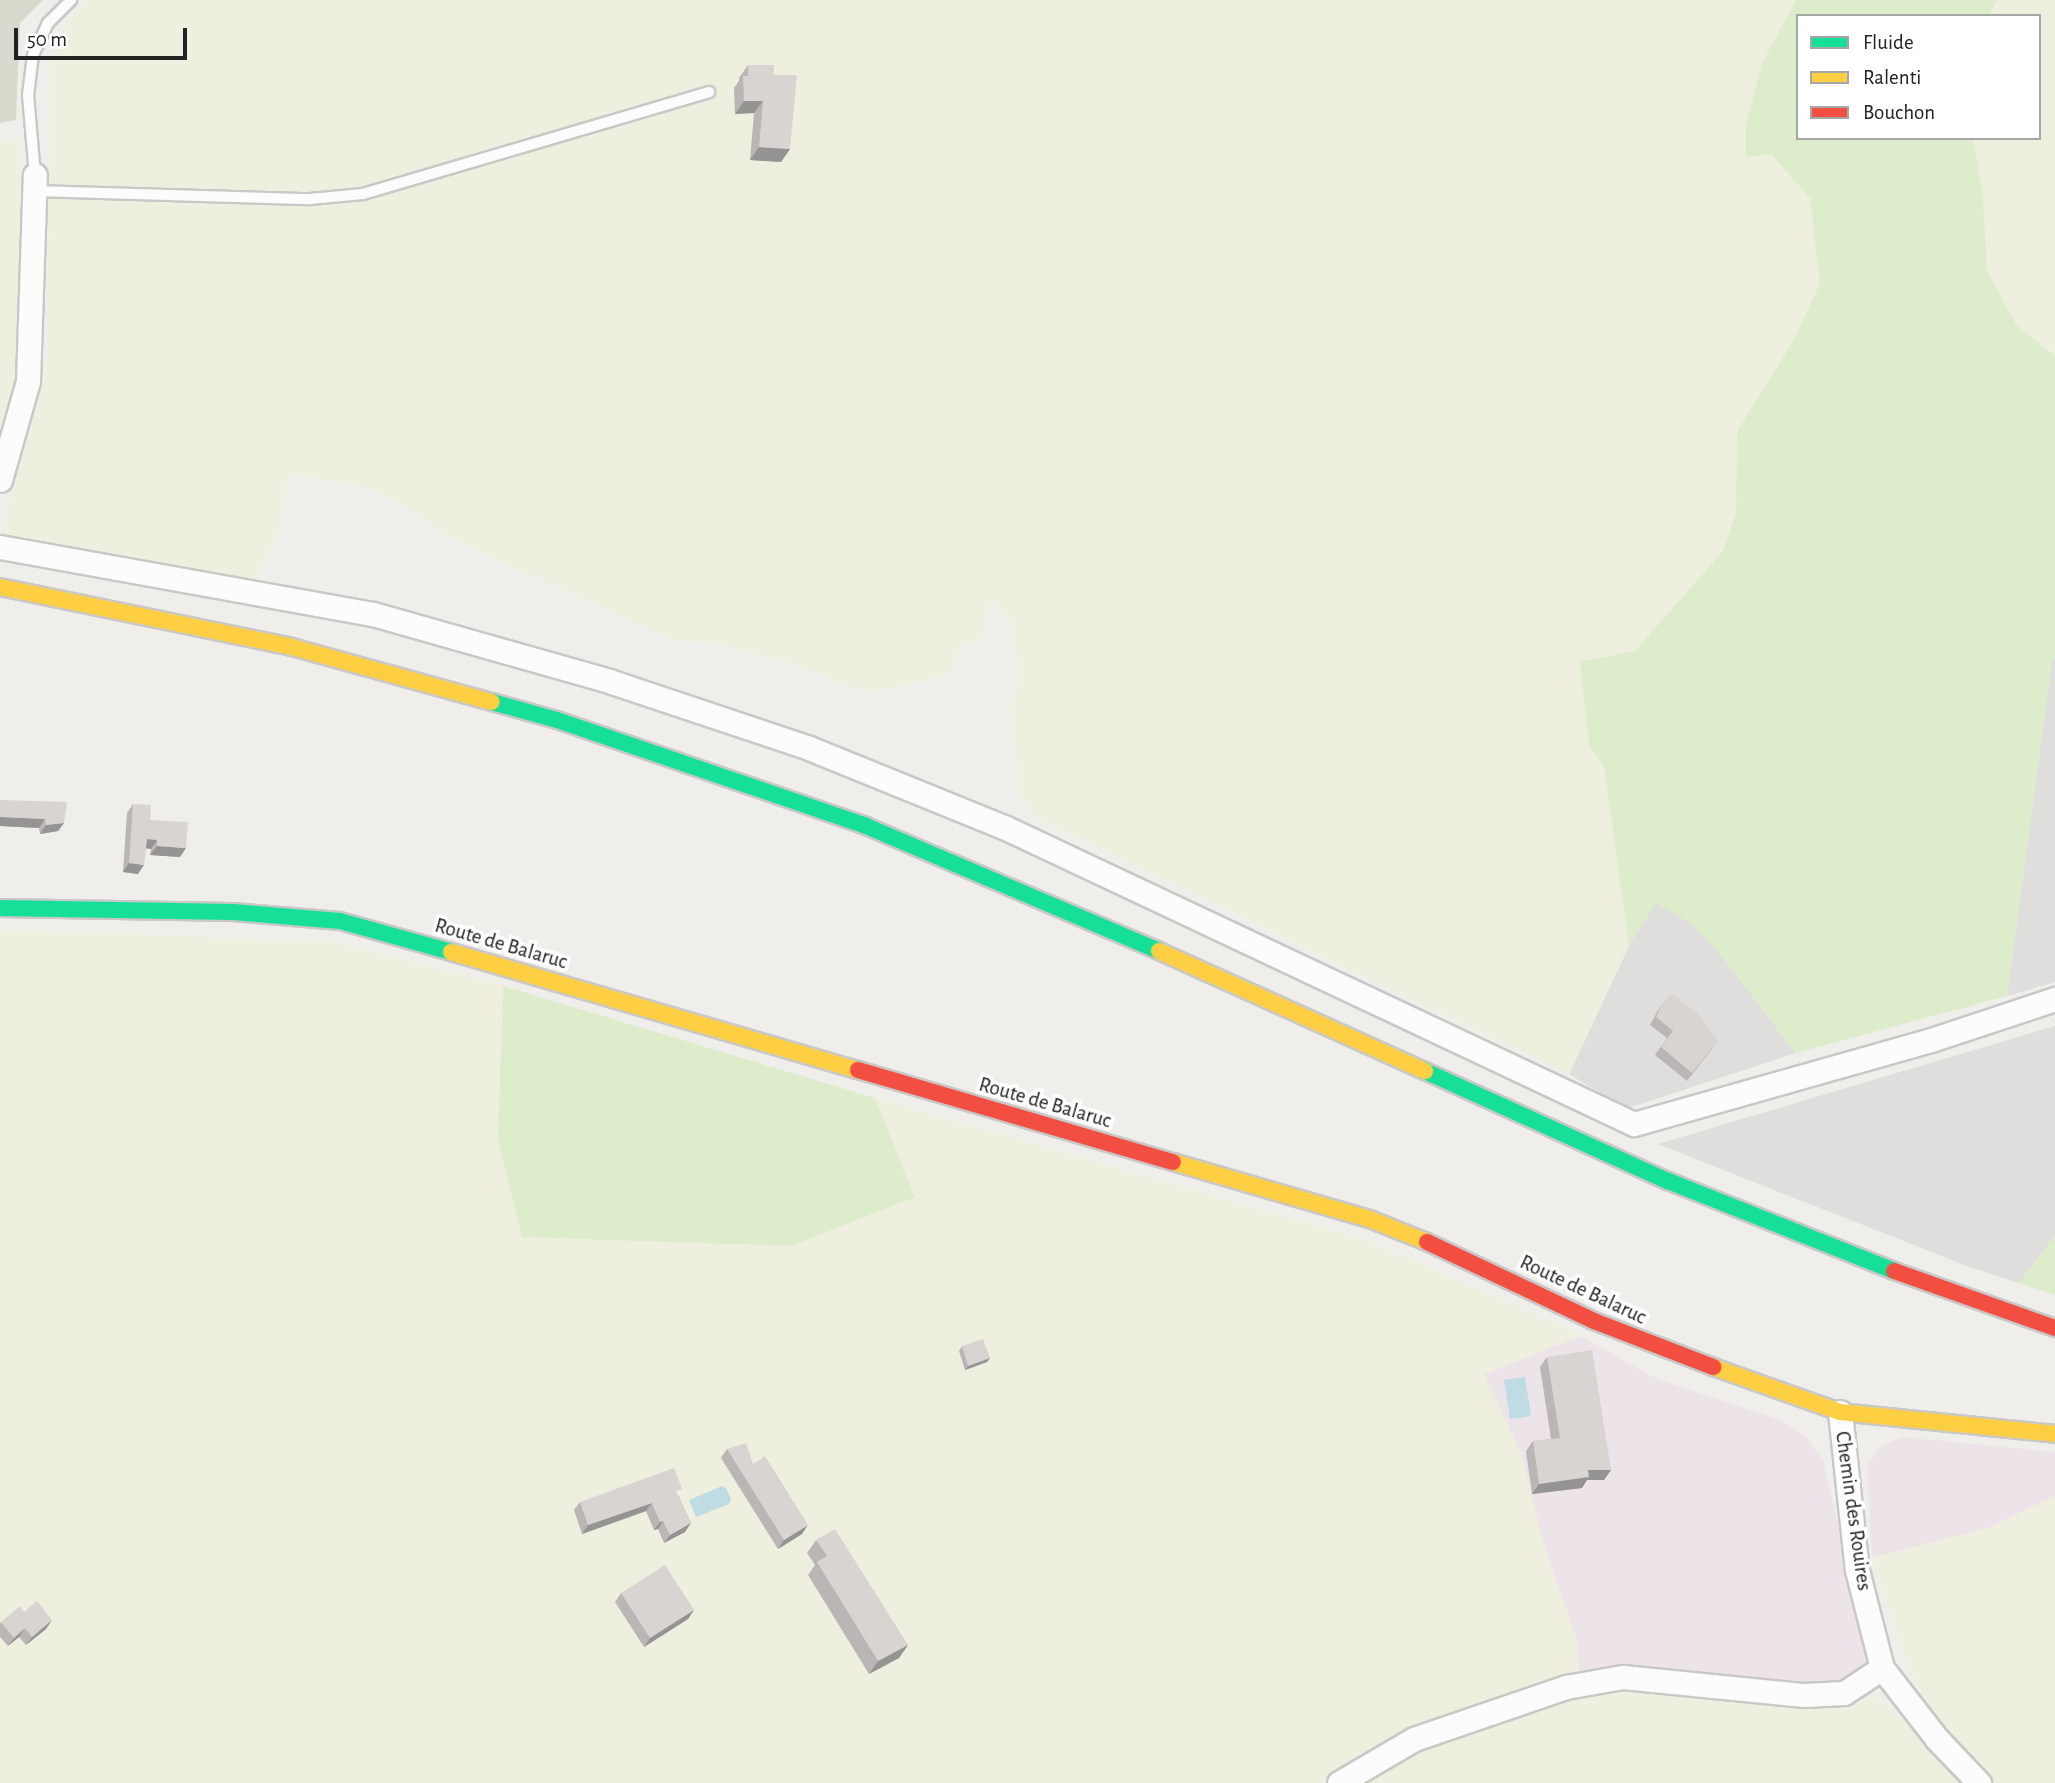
<!DOCTYPE html>
<html>
<head>
<meta charset="utf-8">
<style>
  body { margin:0 }
  #map { position:relative; width:2055px; height:1783px; overflow:hidden; background:#f0eeeb; font-family:"Alegreya Sans",sans-serif }
  div>[style] { position:absolute }
  .residential>* { inset:0; background:#dfdedc }
  .industrial>* { inset:0; background:#ede4e9 }
  .construction>* { inset:0; background:#d9d9cd }
  .farmland>* { inset:0; background:#efefdf }
  .grass>* { inset:0; background:#ddeccb }
  .water>* { inset:0; background:#bfdbe3 }
  .roads { filter:drop-shadow(2px 0 #c9c8c7) drop-shadow(-2px 0 #c9c8c7) drop-shadow(0 2px #c9c8c7) drop-shadow(0 -2px #c9c8c7) }
  .lane>* { height:10px; margin:-5px; padding:0 5px; transform-origin:5px; border-radius:5px; background:#fdfcfc }
  .street>* { height:23px; margin:-11.5px; padding:0 11.5px; transform-origin:11.5px; border-radius:11.5px; background:#fdfcfc }
  .fast>* { height:16px; margin:-8px; padding:0 8px; transform-origin:8px; border-radius:8px; background:#16e098 }
  .slow>* { height:16px; margin:-8px; padding:0 8px; transform-origin:8px; border-radius:8px; background:#ffcf43 }
  .jam>* { height:16px; margin:-8px; padding:0 8px; transform-origin:8px; border-radius:8px; background:#f24e42 }
  .wall>* { inset:0; background:#b9b6b5 }
  .shaded-wall>* { inset:0; background:#969493 }
  .building>* { inset:0; background:#d7d4d2 }
  span { translate:-50% -50%; white-space:nowrap; text-align:center; line-height:1.15; -webkit-text-stroke:7px #fff; paint-order:stroke }
  .street-label { font-size:21px; color:#222 }
  .legend { position:absolute; left:1796px; top:14px; width:245px; height:126px; box-sizing:border-box; background:#fff; border:2px solid #a7a7a7; margin:0; padding:9px 12px; list-style:none; font-size:21px; color:#222 }
  .legend li { display:flex; align-items:center; gap:14px; height:35px }
  .legend b { width:35px; border:2px solid #a7a7a7 }
  .scale { position:absolute; left:14px; top:28px; width:173px; height:32px; box-sizing:border-box; border:4px solid #222; border-top:0; padding-left:9px; font-size:21px; line-height:24px; white-space:nowrap; color:#222; -webkit-text-stroke:5px #fff; paint-order:stroke }
</style>
</head>
<body>
<div id="map">
  <div class="residential">
    <i style="clip-path:polygon(2055px 657px,2055px 982px,2007px 996px,2052px 660px)"></i>
    <i style="clip-path:polygon(1656px 902px,1692px 924px,1717px 950px,1796px 1053px,1626px 1109px,1569px 1074px,1629px 946px)"></i>
    <i style="clip-path:polygon(2055px 1026px,2055px 1235px,2019px 1283px,1967px 1266px,1658px 1144px)"></i>
  </div>
  <div class="industrial">
    <i style="clip-path:polygon(1580px 1336px,1657px 1379px,1783px 1421px,1807px 1438px,1823px 1461px,1865px 1639px,1867px 1661px,1858px 1672px,1841px 1683px,1804px 1684px,1623px 1667px,1579px 1672px,1577px 1640px,1484px 1374px)"></i>
    <i style="clip-path:polygon(1902px 1437px,2055px 1452px,2055px 1496px,1991px 1527px,1872px 1558px,1867px 1466px,1881px 1447px)"></i>
  </div>
  <div class="construction">
    <i style="clip-path:polygon(0 0,43px 0,20px 23px,16px 120px,0 123px)"></i>
  </div>
  <div class="farmland">
    <i style="clip-path:polygon(88px 0,1796px 0,1762px 63px,1746px 125px,1746px 156px,1771px 154px,1810px 198px,1820px 284px,1792px 343px,1738px 431px,1736px 513px,1723px 551px,1635px 651px,1589px 745px,1604px 766px,1629px 946px,1569px 1074px,1039px 819px,1021px 797px,1009px 705px,1020px 679px,1012px 623px,992px 601px,978px 644px,960px 645px,952px 674px,869px 693px,792px 664px,722px 644px,671px 639px,454px 539px,394px 499px,360px 485px,289px 474px,277px 536px,251px 588px,0 539px,47px 369px,50px 61px,69px 19px)"></i>
    <i style="clip-path:polygon(1997px 0,2055px 0,2055px 356px,2017px 326px,1987px 271px,1983px 195px,1973px 138px,2039px 138px,2039px 16px,1989px 16px)"></i>
    <i style="clip-path:polygon(19px 139px,21px 365px,0 429px,0 140px)"></i>
    <i style="clip-path:polygon(0 929px,335px 942px,503px 986px,498px 1139px,915px 1197px,875px 1098px,1363px 1239px,1519px 1307px,1580px 1336px,1484px 1374px,1521px 1453px,1547px 1558px,1577px 1640px,1579px 1672px,1410px 1729px,1349px 1762px,1319px 1783px,0 1783px)"></i>
    <i style="clip-path:polygon(2055px 1496px,2055px 1783px,1991px 1783px,1944px 1734px,1913px 1677px,1872px 1558px,1991px 1527px)"></i>
    <i style="clip-path:polygon(1623px 1684px,1804px 1701px,1853px 1709px,1870px 1694px,1933px 1743px,1971px 1783px,1351px 1783px,1417px 1745px,1568px 1694px)"></i>
  </div>
  <div class="grass">
    <i style="clip-path:polygon(1796px 0,1997px 0,1989px 16px,1798px 16px,1798px 138px,1973px 138px,1983px 195px,1987px 271px,2017px 326px,2055px 356px,2055px 657px,2052px 660px,2007px 996px,1796px 1053px,1717px 950px,1692px 924px,1656px 903px,1629px 946px,1604px 766px,1589px 745px,1580px 662px,1635px 651px,1723px 551px,1736px 513px,1737px 431px,1792px 343px,1820px 284px,1810px 198px,1771px 154px,1746px 157px,1746px 125px,1762px 63px)"></i>
    <i style="clip-path:polygon(503px 986px,875px 1098px,915px 1197px,791px 1246px,522px 1237px,498px 1139px)"></i>
    <i style="clip-path:polygon(2055px 1235px,2055px 1295px,2019px 1283px)"></i>
  </div>
  <div class="water">
    <i style="clip-path:polygon(1525px 1377px,1531px 1416px,1510px 1419px,1504px 1380px)"></i>
    <i style="clip-path:polygon(722px 1486px,726px 1488px,731px 1499px,729px 1504px,696px 1517px,689px 1500px)"></i>
  </div>
  <div class="roads">
    <div class="lane">
      <i style="left:35px;top:175px;width:80px;rotate:-95deg"></i>
      <i style="left:28px;top:95px;width:40px;rotate:-82.9deg"></i>
      <i style="left:33px;top:55px;width:35px;rotate:-65deg"></i>
      <i style="left:48px;top:23px;width:33px;rotate:-45deg"></i>
      <i style="left:35px;top:191px;width:275px;rotate:1.7deg"></i>
      <i style="left:310px;top:199px;width:53px;rotate:-5.4deg"></i>
      <i style="left:363px;top:194px;width:361px;rotate:-16.4deg"></i>
    </div>
    <div class="street">
      <i style="left:0;top:480px;width:103px;rotate:-74.2deg"></i>
      <i style="left:28px;top:381px;width:206px;rotate:-88.1deg"></i>
      <i style="left:0;top:547px;width:379px;rotate:10.2deg"></i>
      <i style="left:373px;top:614px;width:245px;rotate:15.8deg"></i>
      <i style="left:609px;top:681px;width:211px;rotate:18.5deg"></i>
      <i style="left:809px;top:748px;width:210px;rotate:22.1deg"></i>
      <i style="left:1004px;top:827px;width:696px;rotate:25.24deg"></i>
      <i style="left:1634px;top:1124px;width:309px;rotate:-15.8deg"></i>
      <i style="left:1931px;top:1040px;width:131px;rotate:-18.3deg"></i>
      <i style="left:1840px;top:1412px;width:159px;rotate:83.9deg"></i>
      <i style="left:1857px;top:1570px;width:101px;rotate:75.7deg"></i>
      <i style="left:1882px;top:1668px;width:90px;rotate:52.2deg"></i>
      <i style="left:1937px;top:1739px;width:61px;rotate:46.3deg"></i>
      <i style="left:1339px;top:1783px;width:87px;rotate:-30.4deg"></i>
      <i style="left:1414px;top:1739px;width:161px;rotate:-18.9deg"></i>
      <i style="left:1566px;top:1687px;width:58px;rotate:-10deg"></i>
      <i style="left:1623px;top:1677px;width:182px;rotate:5.7deg"></i>
      <i style="left:1804px;top:1695px;width:40px;rotate:-2.9deg"></i>
      <i style="left:1844px;top:1693px;width:45px;rotate:-33.3deg"></i>
    </div>
    <div class="fast">
      <i style="left:492px;top:702px;width:67px;rotate:15.5deg"></i>
      <i style="left:557px;top:720px;width:327px;rotate:18.9deg"></i>
      <i style="left:866px;top:826px;width:319px;rotate:23.1deg"></i>
      <i style="left:0;top:908px;width:233px;rotate:1deg"></i>
      <i style="left:233px;top:912px;width:107px;rotate:4.8deg"></i>
      <i style="left:340px;top:921px;width:115px;rotate:15.6deg"></i>
      <i style="left:1425px;top:1071px;width:267px;rotate:24.4deg"></i>
      <i style="left:1668px;top:1181px;width:243px;rotate:21.7deg"></i>
    </div>
    <div class="slow">
      <i style="left:0;top:587px;width:298px;rotate:11.6deg"></i>
      <i style="left:292px;top:647px;width:207px;rotate:15.4deg"></i>
      <i style="left:1159px;top:951px;width:292px;rotate:24.3deg"></i>
      <i style="left:451px;top:952px;width:424px;rotate:16.2deg"></i>
      <i style="left:1173px;top:1162px;width:207px;rotate:16.2deg"></i>
      <i style="left:1372px;top:1220px;width:59px;rotate:21.8deg"></i>
      <i style="left:1713px;top:1367px;width:135px;rotate:19.5deg"></i>
      <i style="left:1840px;top:1412px;width:216px;rotate:5.8deg"></i>
    </div>
    <div class="jam">
      <i style="left:858px;top:1070px;width:328px;rotate:16.3deg"></i>
      <i style="left:1427px;top:1242px;width:185px;rotate:25.3deg"></i>
      <i style="left:1594px;top:1321px;width:128px;rotate:21.1deg"></i>
      <i style="left:1894px;top:1271px;width:171px;rotate:19.5deg"></i>
    </div>
  </div>
  <div class="wall">
    <i style="clip-path:polygon(748px 65px,774px 75px,790px 149px,781px 162px,750px 160px,754px 113px,735px 114px,734px 88px,739px 81px,739px 78px)"></i>
    <i style="clip-path:polygon(0 800px,64px 823px,58px 831px,40px 834px,39px 828px,0 826px)"></i>
    <i style="clip-path:polygon(133px 804px,150px 820px,180px 857px,150px 855px,151px 849px,146px 848px,138px 874px,123px 872px,127px 813px)"></i>
    <i style="clip-path:polygon(1662px 1004px,1712px 1049px,1687px 1081px,1655px 1055px,1667px 1038px,1650px 1025px,1657px 1012px)"></i>
    <i style="clip-path:polygon(962px 1346px,990px 1358px,987px 1362px,965px 1370px,959px 1351px)"></i>
    <i style="clip-path:polygon(1547px 1357px,1611px 1470px,1604px 1480px,1587px 1480px,1582px 1488px,1532px 1494px,1526px 1451px,1533px 1441px,1551px 1439px,1540px 1367px)"></i>
    <i style="clip-path:polygon(727px 1449px,753px 1464px,802px 1534px,778px 1549px,721px 1458px)"></i>
    <i style="clip-path:polygon(678px 1495px,691px 1523px,685px 1532px,664px 1543px,658px 1529px,654px 1530px,646px 1511px,582px 1534px,574px 1510px,580px 1502px)"></i>
    <i style="clip-path:polygon(816px 1540px,908px 1645px,899px 1658px,869px 1674px,808px 1575px,815px 1565px,807px 1553px)"></i>
    <i style="clip-path:polygon(621px 1593px,694px 1610px,688px 1619px,644px 1647px,615px 1602px)"></i>
    <i style="clip-path:polygon(24px 1612px,46px 1629px,26px 1645px,19px 1637px,8px 1646px,0 1637px,0 1624px,1px 1622px)"></i>
  </div>
  <div class="shaded-wall">
    <i style="clip-path:polygon(744px 101px,763px 101px,754px 113px,735px 114px)"></i>
    <i style="clip-path:polygon(759px 147px,790px 149px,781px 162px,750px 160px)"></i>
    <i style="clip-path:polygon(0 817px,45px 819px,39px 828px,0 826px)"></i>
    <i style="clip-path:polygon(64px 823px,58px 831px,40px 834px,46px 825px)"></i>
    <i style="clip-path:polygon(147px 839px,157px 840px,151px 849px,141px 848px)"></i>
    <i style="clip-path:polygon(157px 846px,186px 848px,180px 857px,150px 855px)"></i>
    <i style="clip-path:polygon(129px 863px,144px 865px,138px 874px,123px 872px)"></i>
    <i style="clip-path:polygon(990px 1358px,987px 1362px,965px 1370px,968px 1366px)"></i>
    <i style="clip-path:polygon(1588px 1470px,1611px 1470px,1604px 1480px,1587px 1480px,1582px 1488px,1532px 1494px,1539px 1484px)"></i>
    <i style="clip-path:polygon(652px 1503px,646px 1511px,582px 1534px,588px 1525px)"></i>
    <i style="clip-path:polygon(663px 1521px,658px 1529px,654px 1530px,660px 1522px)"></i>
    <i style="clip-path:polygon(691px 1523px,685px 1532px,664px 1543px,670px 1535px)"></i>
    <i style="clip-path:polygon(808px 1525px,802px 1534px,778px 1549px,784px 1540px)"></i>
    <i style="clip-path:polygon(694px 1610px,688px 1619px,644px 1647px,650px 1638px)"></i>
    <i style="clip-path:polygon(52px 1620px,46px 1629px,26px 1645px,32px 1637px)"></i>
    <i style="clip-path:polygon(25px 1628px,19px 1637px,8px 1646px,14px 1638px)"></i>
    <i style="clip-path:polygon(908px 1645px,899px 1658px,869px 1674px,878px 1661px)"></i>
  </div>
  <div class="building">
    <i style="clip-path:polygon(748px 65px,774px 65px,774px 75px,797px 75px,790px 149px,759px 147px,763px 101px,744px 101px,743px 76px,748px 76px)"></i>
    <i style="clip-path:polygon(0 800px,67px 802px,64px 823px,46px 825px,45px 819px,0 817px)"></i>
    <i style="clip-path:polygon(133px 804px,151px 805px,150px 820px,188px 822px,186px 848px,157px 846px,157px 840px,147px 839px,144px 865px,129px 863px)"></i>
    <i style="clip-path:polygon(1672px 994px,1697px 1013px,1718px 1041px,1692px 1073px,1661px 1047px,1673px 1031px,1656px 1017px,1662px 1004px)"></i>
    <i style="clip-path:polygon(983px 1339px,990px 1358px,968px 1366px,962px 1346px)"></i>
    <i style="clip-path:polygon(1592px 1350px,1611px 1470px,1588px 1470px,1589px 1477px,1539px 1484px,1533px 1441px,1560px 1438px,1547px 1357px)"></i>
    <i style="clip-path:polygon(746px 1443px,753px 1464px,765px 1456px,808px 1525px,784px 1540px,727px 1449px)"></i>
    <i style="clip-path:polygon(674px 1468px,682px 1489px,676px 1491px,691px 1523px,670px 1535px,663px 1521px,660px 1522px,652px 1503px,588px 1525px,580px 1502px)"></i>
    <i style="clip-path:polygon(835px 1529px,908px 1645px,878px 1661px,817px 1562px,827px 1556px,816px 1540px)"></i>
    <i style="clip-path:polygon(665px 1565px,694px 1610px,650px 1638px,621px 1593px)"></i>
    <i style="clip-path:polygon(37px 1601px,52px 1620px,32px 1637px,25px 1628px,14px 1638px,1px 1622px,20px 1606px,24px 1612px)"></i>
  </div>
  <div class="street-label">
    <span style="left:501px;top:944px;rotate:16deg">Route de Balaruc</span>
    <span style="left:1045px;top:1103px;rotate:16deg">Route de Balaruc</span>
    <span style="left:1583px;top:1290px;rotate:25deg">Route de Balaruc</span>
    <span style="left:1853px;top:1511px;rotate:82deg">Chemin des Rouires</span>
  </div>
  <ul class="legend">
  <li><b style="height:9px;background:#16e098"></b>Fluide</li>
  <li><b style="height:9px;background:#ffcf43"></b>Ralenti</li>
  <li><b style="height:9px;background:#f24e42"></b>Bouchon</li>
  </ul>
  <div class="scale">50 m</div>
</div>
</body>
</html>
